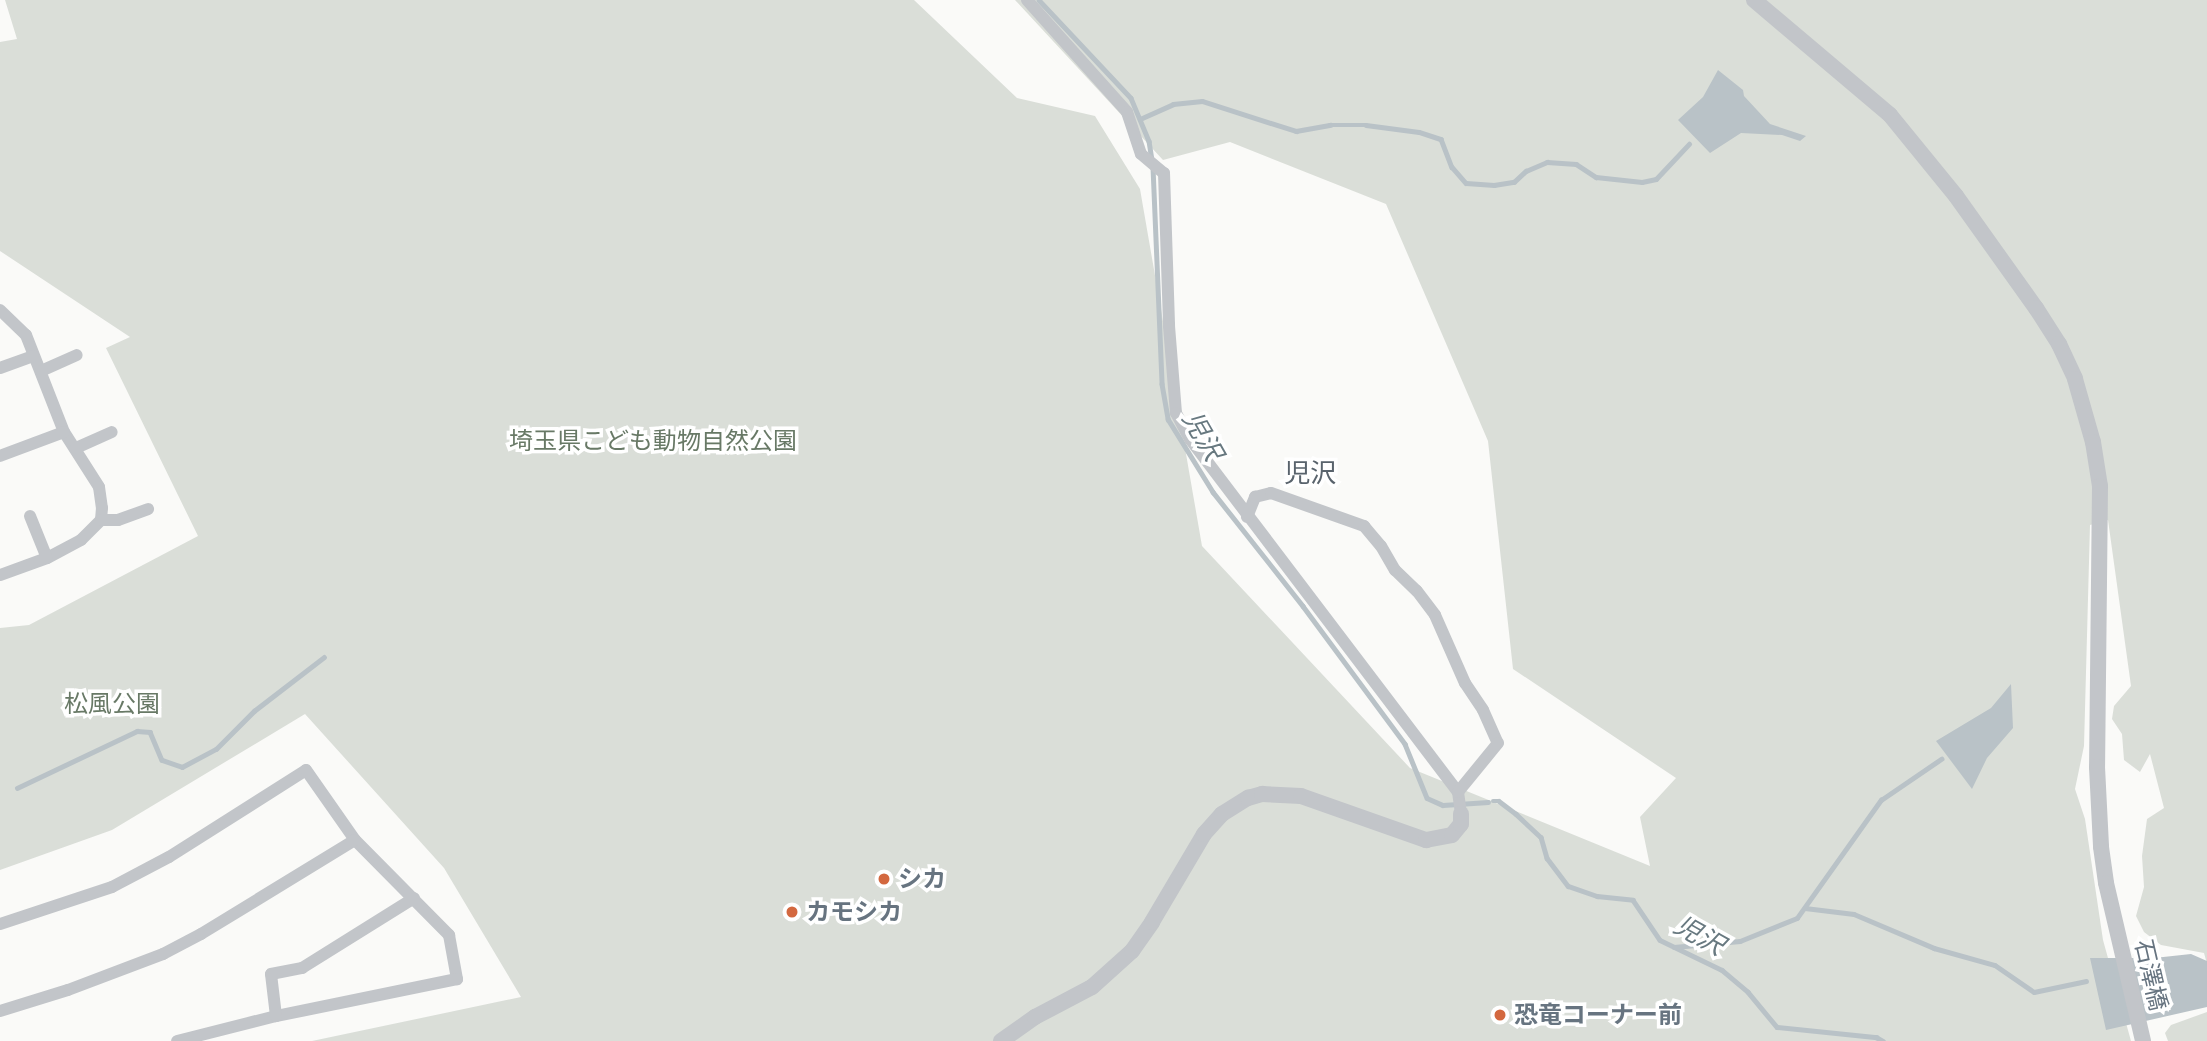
<!DOCTYPE html>
<html>
<head>
<meta charset="utf-8">
<style>
  body { margin:0 }
  #map { position:relative; width:2207px; height:1041px; overflow:hidden; background:#fafaf8; font-family:"Asap Condensed","Noto Sans JP",sans-serif }
  div>[style] { position:absolute }
  .green>* { inset:0; background:#daded8 }
  .water>* { inset:0; background:#b9c2c7 }
  .stream>* { height:4.5px; margin:-2.25px; padding:0 2.25px; transform-origin:2.25px; border-radius:2.25px; background:#b9c2c7 }
  .minor>* { height:12px; margin:-6px; padding:0 6px; transform-origin:6px; border-radius:6px; background:#c2c5c9 }
  .tertiary>* { height:16px; margin:-8px; padding:0 8px; transform-origin:8px; border-radius:8px; background:#c2c5c9 }
  .dots>* { width:19px; height:19px; translate:-50% -50%; box-sizing:border-box; border:4px solid #fff; border-radius:50% }
  span { translate:-50% -50%; white-space:nowrap; text-align:center; line-height:1.15; -webkit-text-stroke:7px #fff; paint-order:stroke }
  .park-label { font-size:24px; color:#687966 }
  .poi-label { font-size:24px; color:#677480; font-weight:700 }
  .left { translate:0 -50%; text-align:left }
  .street-label { font-size:24px; color:#677480 }
  .water-label { font-size:26px; color:#687980; font-style:italic }
  .neighbourhood-label { font-size:26px; color:#59636c }
</style>
</head>
<body>
<div id="map">
  <div class="green">
    <i style="clip-path:polygon(5px 0,914px 0,1017px 98px,1095px 116px,1140px 189px,1202px 546px,1410px 768px,1650px 866px,1640px 817px,1676px 778px,1513px 669px,1488px 441px,1386px 204px,1230px 142px,1163px 160px,1015px 0,2207px 0,2207px 964px,2204px 953px,2161px 945px,2144px 932px,2136px 916px,2144px 887px,2142px 856px,2147px 819px,2164px 808px,2150px 754px,2140px 772px,2124px 760px,2122px 734px,2112px 719px,2114px 706px,2131px 686px,2108px 520px,2090px 525px,2084px 746px,2075px 789px,2085px 819px,2103px 940px,2131px 1041px,312px 1041px,521px 997px,444px 868px,305px 714px,112px 830px,0 870px,0 628px,29px 625px,198px 536px,106px 348px,130px 337px,0 251px,0 42px,17px 39px)"></i>
    <i style="clip-path:polygon(2207px 1012px,2207px 1041px,2168px 1041px,2165px 1033px,2171px 1025px)"></i>
  </div>
  <div class="water">
    <i style="clip-path:polygon(1718px 70px,1743px 90px,1744px 96px,1770px 124px,1806px 136px,1800px 141px,1782px 135px,1741px 133px,1710px 153px,1678px 120px,1703px 97px)"></i>
    <i style="clip-path:polygon(2011px 684px,2013px 728px,1987px 758px,1972px 789px,1936px 741px,1991px 708px)"></i>
    <i style="clip-path:polygon(2191px 954px,2207px 961px,2207px 1007px,2106px 1030px,2090px 958px,2154px 958px)"></i>
  </div>
  <div class="stream">
    <i style="left:1039px;top:0;width:134px;rotate:46.8deg"></i>
    <i style="left:1131px;top:98px;width:47px;rotate:67.3deg"></i>
    <i style="left:1149px;top:141px;width:18px;rotate:81deg"></i>
    <i style="left:1140px;top:119px;width:36px;rotate:-24deg"></i>
    <i style="left:1173px;top:104px;width:29px;rotate:-6deg"></i>
    <i style="left:1202px;top:101px;width:99px;rotate:17.7deg"></i>
    <i style="left:1296px;top:131px;width:35px;rotate:-10deg"></i>
    <i style="left:1330px;top:125px;width:36px"></i>
    <i style="left:1366px;top:125px;width:53px;rotate:7.5deg"></i>
    <i style="left:1419px;top:132px;width:23px;rotate:18deg"></i>
    <i style="left:1441px;top:139px;width:30px;rotate:69deg"></i>
    <i style="left:1452px;top:167px;width:21px;rotate:49deg"></i>
    <i style="left:1466px;top:183px;width:28px;rotate:4deg"></i>
    <i style="left:1494px;top:185px;width:20px;rotate:-9deg"></i>
    <i style="left:1514px;top:182px;width:16px;rotate:-43deg"></i>
    <i style="left:1526px;top:171px;width:23px;rotate:-23deg"></i>
    <i style="left:1547px;top:162px;width:29px;rotate:4deg"></i>
    <i style="left:1576px;top:164px;width:24px;rotate:33deg"></i>
    <i style="left:1596px;top:177px;width:46px;rotate:6.2deg"></i>
    <i style="left:1642px;top:182px;width:14px;rotate:-12deg"></i>
    <i style="left:1656px;top:179px;width:48px;rotate:-46.7deg"></i>
    <i style="left:1153px;top:167px;width:217px;rotate:87.6deg"></i>
    <i style="left:1162px;top:384px;width:36px;rotate:80deg"></i>
    <i style="left:1168px;top:419px;width:86px;rotate:58.3deg"></i>
    <i style="left:1213px;top:492px;width:145px;rotate:51.7deg"></i>
    <i style="left:1303px;top:606px;width:172px;rotate:53.5deg"></i>
    <i style="left:1405px;top:744px;width:58px;rotate:67.8deg"></i>
    <i style="left:1427px;top:798px;width:17px;rotate:24deg"></i>
    <i style="left:1443px;top:805px;width:45px;rotate:-3.8deg"></i>
    <i style="left:17px;top:788px;width:133px;rotate:-25.4deg"></i>
    <i style="left:137px;top:731px;width:13px;rotate:4deg"></i>
    <i style="left:150px;top:732px;width:30px;rotate:67deg"></i>
    <i style="left:162px;top:760px;width:21px;rotate:19deg"></i>
    <i style="left:182px;top:767px;width:38px;rotate:-28deg"></i>
    <i style="left:216px;top:749px;width:54px;rotate:-45deg"></i>
    <i style="left:254px;top:711px;width:88px;rotate:-37.6deg"></i>
    <i style="left:1493px;top:801px;width:6px"></i>
    <i style="left:1499px;top:801px;width:21px;rotate:37deg"></i>
    <i style="left:1516px;top:814px;width:34px;rotate:43deg"></i>
    <i style="left:1541px;top:837px;width:22px;rotate:74deg"></i>
    <i style="left:1547px;top:858px;width:35px;rotate:53deg"></i>
    <i style="left:1568px;top:886px;width:31px;rotate:19deg"></i>
    <i style="left:1597px;top:896px;width:36px;rotate:6deg"></i>
    <i style="left:1633px;top:900px;width:48px;rotate:56deg"></i>
    <i style="left:1660px;top:940px;width:69px;rotate:25.8deg"></i>
    <i style="left:1722px;top:970px;width:34px;rotate:40deg"></i>
    <i style="left:1748px;top:992px;width:45px;rotate:50.4deg"></i>
    <i style="left:1777px;top:1027px;width:100px;rotate:5.8deg"></i>
    <i style="left:1876px;top:1037px;width:8px;rotate:30deg"></i>
    <i style="left:1805px;top:908px;width:49px;rotate:7deg"></i>
    <i style="left:1854px;top:914px;width:87px;rotate:23deg"></i>
    <i style="left:1934px;top:948px;width:63px;rotate:15.6deg"></i>
    <i style="left:1995px;top:965px;width:47px;rotate:34.7deg"></i>
    <i style="left:2034px;top:992px;width:53px;rotate:-11.9deg"></i>
    <i style="left:1674px;top:947px;width:66px;rotate:-5.2deg"></i>
    <i style="left:1740px;top:941px;width:61px;rotate:-22deg"></i>
    <i style="left:1797px;top:918px;width:145px;rotate:-54.6deg"></i>
    <i style="left:1881px;top:800px;width:73px;rotate:-34.3deg"></i>
  </div>
  <div class="minor">
    <i style="left:1027px;top:0;width:150px;rotate:48.2deg"></i>
    <i style="left:1127px;top:112px;width:44px;rotate:71.6deg"></i>
    <i style="left:1141px;top:154px;width:30px;rotate:40deg"></i>
    <i style="left:1164px;top:173px;width:153px;rotate:88.1deg"></i>
    <i style="left:1169px;top:326px;width:87px;rotate:85.4deg"></i>
    <i style="left:1176px;top:413px;width:30px;rotate:62deg"></i>
    <i style="left:1190px;top:439px;width:443px;rotate:52.8deg"></i>
    <i style="left:1458px;top:792px;width:22px;rotate:82deg"></i>
    <i style="left:0;top:310px;width:36px;rotate:44deg"></i>
    <i style="left:26px;top:335px;width:104px;rotate:68.6deg"></i>
    <i style="left:64px;top:432px;width:65px;rotate:57.5deg"></i>
    <i style="left:99px;top:487px;width:21px;rotate:82deg"></i>
    <i style="left:102px;top:508px;width:12px;rotate:95deg"></i>
    <i style="left:101px;top:520px;width:28px;rotate:135deg"></i>
    <i style="left:81px;top:540px;width:38px;rotate:152deg"></i>
    <i style="left:47px;top:558px;width:50px;rotate:160.1deg"></i>
    <i style="left:0;top:368px;width:35px;rotate:-20deg"></i>
    <i style="left:41px;top:371px;width:39px;rotate:-24deg"></i>
    <i style="left:76px;top:448px;width:39px;rotate:-24deg"></i>
    <i style="left:0;top:456px;width:68px;rotate:-20.6deg"></i>
    <i style="left:30px;top:516px;width:45px;rotate:68deg"></i>
    <i style="left:1247px;top:517px;width:22px;rotate:-68deg"></i>
    <i style="left:1255px;top:497px;width:16px;rotate:-14deg"></i>
    <i style="left:1271px;top:493px;width:99px;rotate:19.5deg"></i>
    <i style="left:1364px;top:526px;width:26px;rotate:50deg"></i>
    <i style="left:1381px;top:546px;width:28px;rotate:60deg"></i>
    <i style="left:1395px;top:570px;width:30px;rotate:44deg"></i>
    <i style="left:1417px;top:591px;width:30px;rotate:53deg"></i>
    <i style="left:1435px;top:615px;width:74px;rotate:66.2deg"></i>
    <i style="left:1465px;top:683px;width:32px;rotate:56deg"></i>
    <i style="left:1483px;top:710px;width:36px;rotate:66deg"></i>
    <i style="left:1498px;top:743px;width:63px;rotate:129.2deg"></i>
    <i style="left:101px;top:520px;width:17px"></i>
    <i style="left:118px;top:520px;width:32px;rotate:-20deg"></i>
    <i style="left:0;top:924px;width:118px;rotate:-18.3deg"></i>
    <i style="left:112px;top:887px;width:64px;rotate:-27.8deg"></i>
    <i style="left:169px;top:857px;width:162px;rotate:-32.4deg"></i>
    <i style="left:306px;top:770px;width:85px;rotate:55deg"></i>
    <i style="left:355px;top:840px;width:134px;rotate:45.3deg"></i>
    <i style="left:449px;top:935px;width:45px;rotate:79.7deg"></i>
    <i style="left:457px;top:979px;width:185px;rotate:168.4deg"></i>
    <i style="left:276px;top:1016px;width:102px;rotate:165.8deg"></i>
    <i style="left:0;top:1011px;width:71px;rotate:-17.2deg"></i>
    <i style="left:68px;top:990px;width:102px;rotate:-20.8deg"></i>
    <i style="left:163px;top:954px;width:43px;rotate:-27.8deg"></i>
    <i style="left:201px;top:934px;width:180px;rotate:-31.4deg"></i>
    <i style="left:276px;top:1016px;width:42px;rotate:-96.8deg"></i>
    <i style="left:271px;top:974px;width:32px;rotate:-11deg"></i>
    <i style="left:302px;top:968px;width:132px;rotate:-32deg"></i>
  </div>
  <div class="tertiary">
    <i style="left:1754px;top:0;width:178px;rotate:40.2deg"></i>
    <i style="left:1890px;top:115px;width:104px;rotate:50.8deg"></i>
    <i style="left:1956px;top:196px;width:138px;rotate:54.5deg"></i>
    <i style="left:2036px;top:308px;width:43px;rotate:57.4deg"></i>
    <i style="left:2059px;top:344px;width:38px;rotate:65deg"></i>
    <i style="left:2075px;top:379px;width:66px;rotate:74.1deg"></i>
    <i style="left:2093px;top:442px;width:45px;rotate:81deg"></i>
    <i style="left:2100px;top:486px;width:281px;rotate:90.6deg"></i>
    <i style="left:2097px;top:767px;width:80px;rotate:87.1deg"></i>
    <i style="left:2101px;top:847px;width:36px;rotate:82deg"></i>
    <i style="left:2106px;top:883px;width:162px;rotate:76.8deg"></i>
    <i style="left:1001px;top:1041px;width:42px;rotate:-35.2deg"></i>
    <i style="left:1035px;top:1017px;width:64px;rotate:-27.8deg"></i>
    <i style="left:1092px;top:987px;width:54px;rotate:-42deg"></i>
    <i style="left:1132px;top:951px;width:35px;rotate:-55deg"></i>
    <i style="left:1152px;top:922px;width:102px;rotate:-59.4deg"></i>
    <i style="left:1204px;top:834px;width:27px;rotate:-48deg"></i>
    <i style="left:1222px;top:814px;width:31px;rotate:-32deg"></i>
    <i style="left:1248px;top:798px;width:15px;rotate:-16deg"></i>
    <i style="left:1262px;top:794px;width:39px;rotate:3deg"></i>
    <i style="left:1301px;top:796px;width:133px;rotate:19.4deg"></i>
    <i style="left:1426px;top:840px;width:26px;rotate:-11deg"></i>
    <i style="left:1452px;top:835px;width:14px;rotate:-51deg"></i>
    <i style="left:1461px;top:824px;width:10px;rotate:-90deg"></i>
  </div>
  <div class="dots">
    <i style="left:884px;top:879px;background:#d3683f"></i>
    <i style="left:792px;top:912px;background:#d3683f"></i>
    <i style="left:1500px;top:1015px;background:#d3683f"></i>
  </div>
  <div class="park-label">
    <span style="left:653px;top:441px">埼玉県こども動物自然公園</span>
    <span style="left:112px;top:704px">松風公園</span>
  </div>
  <div class="poi-label">
    <span class="left" style="left:898px;top:879px">シカ</span>
    <span class="left" style="left:806px;top:912px">カモシカ</span>
    <span class="left" style="left:1514px;top:1015px">恐竜コーナー前</span>
  </div>
  <div class="street-label">
    <span style="left:2151px;top:975px;rotate:77deg">石澤橋</span>
  </div>
  <div class="water-label">
    <span style="left:1202px;top:436px;rotate:60deg">児沢</span>
    <span style="left:1699px;top:936px;rotate:29deg">児沢</span>
  </div>
  <div class="neighbourhood-label">
    <span style="left:1310px;top:474px">児沢</span>
  </div>
</div>
</body>
</html>
